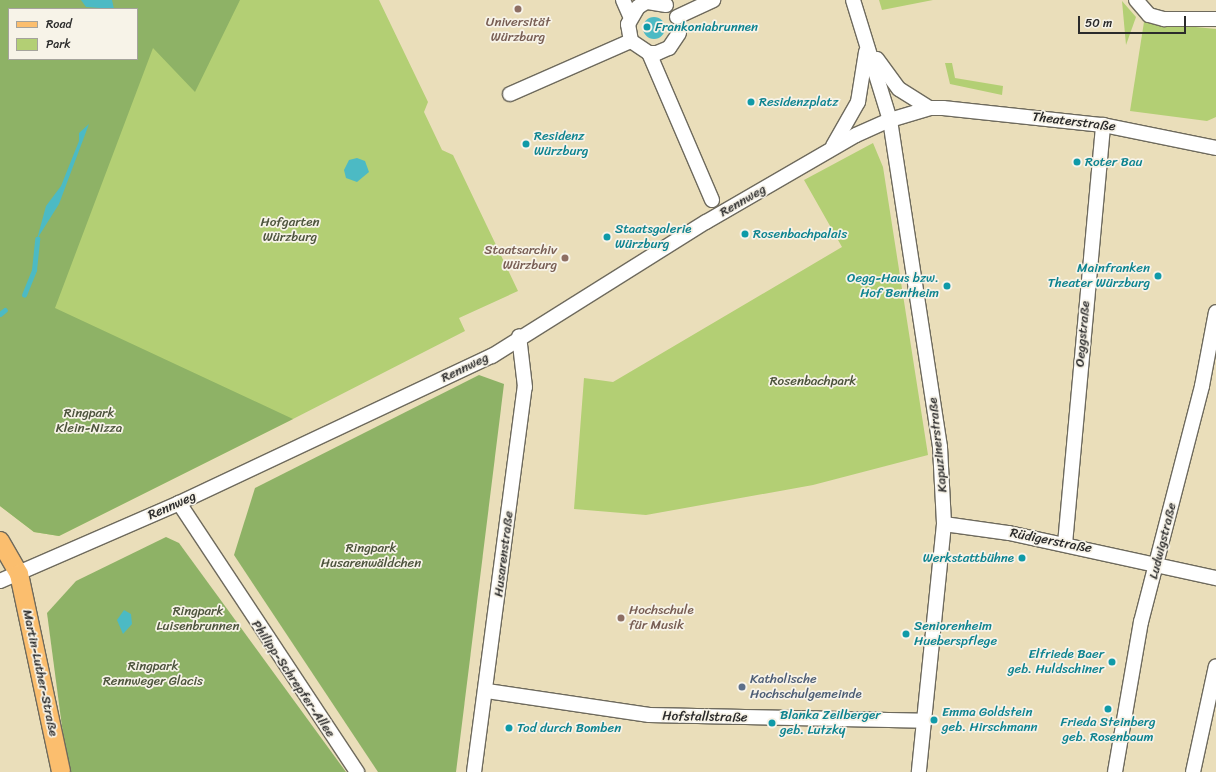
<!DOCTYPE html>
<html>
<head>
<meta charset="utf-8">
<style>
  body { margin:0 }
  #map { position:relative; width:1216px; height:772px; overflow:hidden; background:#eadeba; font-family:Sriracha,sans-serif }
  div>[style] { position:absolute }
  .green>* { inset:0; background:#b3cf74 }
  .forest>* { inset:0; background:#8eb266 }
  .water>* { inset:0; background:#4cbac4 }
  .round { border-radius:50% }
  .stream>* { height:4.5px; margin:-2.25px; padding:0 2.25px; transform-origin:2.25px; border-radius:2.25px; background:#4cbac4 }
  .roads { filter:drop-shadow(1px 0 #6e6a5d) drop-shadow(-1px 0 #6e6a5d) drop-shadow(0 1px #6e6a5d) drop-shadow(0 -1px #6e6a5d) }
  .minor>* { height:14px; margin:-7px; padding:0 7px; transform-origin:7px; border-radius:7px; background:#fff }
  .major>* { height:18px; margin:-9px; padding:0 9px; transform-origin:9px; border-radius:9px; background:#fbbe6e }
  .dots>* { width:11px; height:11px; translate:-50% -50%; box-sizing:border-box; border:2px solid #f7f3e8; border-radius:50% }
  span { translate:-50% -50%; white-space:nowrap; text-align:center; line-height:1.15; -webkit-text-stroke:3.5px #f7f3e8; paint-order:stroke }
  .education-label { font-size:13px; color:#785e54 }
  .right { translate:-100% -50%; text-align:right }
  .left { translate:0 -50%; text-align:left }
  .culture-label { font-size:13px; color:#0d838f }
  .street-label { font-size:13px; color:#2b2b2b }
  .park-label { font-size:13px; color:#4d543d }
  .service-label { font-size:13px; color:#4e5e75 }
  .legend { position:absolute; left:8px; top:8px; width:130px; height:52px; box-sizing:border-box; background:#f7f3e8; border:1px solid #a5a39c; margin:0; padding:5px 7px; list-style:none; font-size:12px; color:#2b2b2b }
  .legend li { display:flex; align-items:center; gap:8px; height:20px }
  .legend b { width:20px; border:1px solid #a5a39c }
  .scale { position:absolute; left:1078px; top:16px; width:108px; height:18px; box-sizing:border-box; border:2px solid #2b2b2b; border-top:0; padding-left:5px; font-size:12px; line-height:14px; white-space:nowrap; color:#2b2b2b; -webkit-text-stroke:3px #f7f3e8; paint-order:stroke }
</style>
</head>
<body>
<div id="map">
  <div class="green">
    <i style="clip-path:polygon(evenodd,0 0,379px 0,428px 102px,424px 112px,442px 150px,453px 155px,518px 291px,459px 318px,465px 331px,293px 419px,59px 536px,34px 532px,0 506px,0 0,9px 9px,137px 9px,137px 59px,9px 59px,9px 9px)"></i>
    <i style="clip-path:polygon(879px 0,933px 0,882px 10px)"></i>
    <i style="clip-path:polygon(1122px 1px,1136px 17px,1126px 45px)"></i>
    <i style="clip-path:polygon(1144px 22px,1216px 29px,1216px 117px,1207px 121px,1130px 111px)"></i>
    <i style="clip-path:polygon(945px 63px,952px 63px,955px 78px,1003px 86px,1002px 95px,950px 84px)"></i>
    <i style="clip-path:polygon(873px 143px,883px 167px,928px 455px,813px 485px,646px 515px,574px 509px,584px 378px,613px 382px,842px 247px,804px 180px)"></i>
  </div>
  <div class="forest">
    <i style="clip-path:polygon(evenodd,0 0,240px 0,195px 92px,153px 48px,55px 308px,293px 419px,59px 536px,34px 532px,0 506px,0 0,9px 9px,137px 9px,137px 59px,9px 59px,9px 9px)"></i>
    <i style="clip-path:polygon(479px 375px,504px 384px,456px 772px,378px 772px,234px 555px,255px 488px)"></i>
    <i style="clip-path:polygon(166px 537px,179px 543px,346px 772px,68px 772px,47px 613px,76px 581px)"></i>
  </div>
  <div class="water">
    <i style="clip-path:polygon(81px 0,112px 0,114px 9px,86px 7px)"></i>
    <i class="round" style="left:643px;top:17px;width:22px;height:22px"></i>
    <i style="clip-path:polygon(89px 124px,59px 204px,37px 239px,46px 206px,61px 186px,79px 141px,79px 133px)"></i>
    <i style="clip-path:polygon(357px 158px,365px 161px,369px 172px,357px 182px,346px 178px,344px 170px,349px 160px)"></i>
    <i style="clip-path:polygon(124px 610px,131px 614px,132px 624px,123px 634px,117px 620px)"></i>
  </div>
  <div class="stream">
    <i style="left:24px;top:295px;width:27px;rotate:-68deg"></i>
    <i style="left:34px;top:270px;width:31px;rotate:-84deg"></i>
    <i style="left:0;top:314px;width:6px;rotate:-39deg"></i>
  </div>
  <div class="roads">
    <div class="minor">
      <i style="left:623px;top:0;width:17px;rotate:66deg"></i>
      <i style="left:853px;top:0;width:126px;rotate:72.9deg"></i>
      <i style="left:890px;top:120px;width:331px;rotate:81.3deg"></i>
      <i style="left:940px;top:447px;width:77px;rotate:87deg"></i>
      <i style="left:944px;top:524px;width:249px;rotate:95.8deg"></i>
      <i style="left:1136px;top:0;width:20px;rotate:49deg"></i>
      <i style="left:1149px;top:15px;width:16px;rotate:15deg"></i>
      <i style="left:1164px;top:19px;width:52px"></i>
      <i style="left:666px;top:5px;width:20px;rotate:-171deg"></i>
      <i style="left:646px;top:2px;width:9px;rotate:148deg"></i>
      <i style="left:638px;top:7px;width:20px;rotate:120deg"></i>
      <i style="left:628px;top:24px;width:17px;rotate:80deg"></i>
      <i style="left:631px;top:41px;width:22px;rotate:34deg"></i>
      <i style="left:649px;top:53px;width:8px"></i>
      <i style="left:657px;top:53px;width:13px;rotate:-23deg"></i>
      <i style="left:669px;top:48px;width:18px;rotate:-56deg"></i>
      <i style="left:677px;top:17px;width:40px;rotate:-25deg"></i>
      <i style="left:649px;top:53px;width:160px;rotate:66.8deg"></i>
      <i style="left:877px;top:59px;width:37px;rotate:54deg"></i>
      <i style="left:899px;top:89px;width:36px;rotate:32deg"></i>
      <i style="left:510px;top:94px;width:132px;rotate:-23.7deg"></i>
      <i style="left:833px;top:146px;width:51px;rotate:-60.4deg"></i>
      <i style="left:858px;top:102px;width:51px;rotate:-80.9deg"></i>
      <i style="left:179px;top:503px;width:323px;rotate:56.5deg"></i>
      <i style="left:944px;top:524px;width:66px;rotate:7.9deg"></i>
      <i style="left:1009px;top:533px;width:212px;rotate:12.3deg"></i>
      <i style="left:1065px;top:544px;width:421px;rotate:-84.8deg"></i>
      <i style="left:0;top:581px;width:195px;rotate:-23.5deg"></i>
      <i style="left:179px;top:503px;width:346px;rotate:-25.2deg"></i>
      <i style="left:492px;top:356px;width:252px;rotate:-32.1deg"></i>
      <i style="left:706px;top:222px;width:173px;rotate:-30.1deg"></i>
      <i style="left:856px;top:135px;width:37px;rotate:-24deg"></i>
      <i style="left:890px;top:120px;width:42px;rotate:-16.7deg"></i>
      <i style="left:930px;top:108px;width:13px"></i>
      <i style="left:943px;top:108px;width:161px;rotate:6.1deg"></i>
      <i style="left:1103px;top:125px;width:115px;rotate:11.5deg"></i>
      <i style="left:487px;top:691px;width:164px;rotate:8.4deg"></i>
      <i style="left:649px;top:715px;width:276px;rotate:1.2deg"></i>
      <i style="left:474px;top:772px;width:388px;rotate:-82.5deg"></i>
      <i style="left:525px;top:387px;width:51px;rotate:-96.7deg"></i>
      <i style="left:1115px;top:772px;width:152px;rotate:-80.2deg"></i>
      <i style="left:1141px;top:622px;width:244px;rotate:-75.5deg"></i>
      <i style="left:1202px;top:386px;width:75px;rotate:-79.3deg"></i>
      <i style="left:1193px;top:772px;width:108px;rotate:-77.8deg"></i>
    </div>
    <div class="major">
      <i style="left:0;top:541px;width:38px;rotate:60deg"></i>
      <i style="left:19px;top:574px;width:202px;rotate:78deg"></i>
    </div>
  </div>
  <div class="dots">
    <i style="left:518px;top:9px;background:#8d6e63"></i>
    <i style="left:647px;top:27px;background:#0f9aa8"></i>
    <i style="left:751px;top:102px;background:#0f9aa8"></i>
    <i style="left:526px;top:144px;background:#0f9aa8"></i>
    <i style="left:1077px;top:162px;background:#0f9aa8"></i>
    <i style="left:745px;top:234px;background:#0f9aa8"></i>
    <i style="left:607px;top:237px;background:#0f9aa8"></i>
    <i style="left:565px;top:258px;background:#8d6e63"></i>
    <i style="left:1158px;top:276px;background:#0f9aa8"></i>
    <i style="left:947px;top:286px;background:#0f9aa8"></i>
    <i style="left:1022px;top:558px;background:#0f9aa8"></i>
    <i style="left:621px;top:618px;background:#8d6e63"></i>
    <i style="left:906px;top:634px;background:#0f9aa8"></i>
    <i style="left:1112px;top:662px;background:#0f9aa8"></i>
    <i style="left:742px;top:687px;background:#5c6f8a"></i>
    <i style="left:1108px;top:709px;background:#0f9aa8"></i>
    <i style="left:934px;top:720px;background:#0f9aa8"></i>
    <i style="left:772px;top:723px;background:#0f9aa8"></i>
    <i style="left:509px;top:728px;background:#0f9aa8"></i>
  </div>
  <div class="education-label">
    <span style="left:518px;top:30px">Universität<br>Würzburg</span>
    <span class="right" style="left:557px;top:258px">Staatsarchiv<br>Würzburg</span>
    <span class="left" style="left:629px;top:618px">Hochschule<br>für Musik</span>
  </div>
  <div class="culture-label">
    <span class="left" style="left:655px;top:27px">Frankoniabrunnen</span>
    <span class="left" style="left:759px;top:102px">Residenzplatz</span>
    <span class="left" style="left:534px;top:144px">Residenz<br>Würzburg</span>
    <span class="left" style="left:1085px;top:162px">Roter Bau</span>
    <span class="left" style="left:615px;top:237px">Staatsgalerie<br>Würzburg</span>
    <span class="left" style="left:753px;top:234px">Rosenbachpalais</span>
    <span class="right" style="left:1150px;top:276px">Mainfranken<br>Theater Würzburg</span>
    <span class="right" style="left:939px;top:286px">Oegg-Haus bzw.<br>Hof Bentheim</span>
    <span class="right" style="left:1014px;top:558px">Werkstattbühne</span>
    <span class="left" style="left:914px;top:634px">Seniorenheim<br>Hueberspflege</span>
    <span class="right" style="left:1104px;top:662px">Elfriede Baer<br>geb. Huldschiner</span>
    <span class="left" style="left:942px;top:720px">Emma Goldstein<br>geb. Hirschmann</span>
    <span class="left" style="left:780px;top:723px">Blanka Zeilberger<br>geb. Lutzky</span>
    <span style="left:1108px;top:730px">Frieda Steinberg<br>geb. Rosenbaum</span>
    <span class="left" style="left:517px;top:728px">Tod durch Bomben</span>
  </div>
  <div class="street-label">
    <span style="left:1074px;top:122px;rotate:7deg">Theaterstraße</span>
    <span style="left:743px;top:201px;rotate:-30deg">Rennweg</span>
    <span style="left:1083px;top:334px;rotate:-85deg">Oeggstraße</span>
    <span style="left:465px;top:368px;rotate:-26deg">Rennweg</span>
    <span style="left:938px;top:445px;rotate:-96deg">Kapuzinerstraße</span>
    <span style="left:172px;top:506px;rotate:-24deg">Rennweg</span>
    <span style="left:1051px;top:541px;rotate:11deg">Rüdigerstraße</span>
    <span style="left:1163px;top:541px;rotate:-76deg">Ludwigstraße</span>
    <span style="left:504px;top:554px;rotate:-83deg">Husarenstraße</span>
    <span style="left:40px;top:673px;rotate:78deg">Martin-Luther-Straße</span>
    <span style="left:293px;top:679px;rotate:56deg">Philipp-Schrepfer-Allee</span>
    <span style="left:705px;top:717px;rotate:1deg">Hofstallstraße</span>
  </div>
  <div class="park-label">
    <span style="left:290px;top:230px">Hofgarten<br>Würzburg</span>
    <span style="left:813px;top:381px">Rosenbachpark</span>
    <span style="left:89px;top:421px">Ringpark<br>Klein-Nizza</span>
    <span style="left:371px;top:556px">Ringpark<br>Husarenwäldchen</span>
    <span style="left:198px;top:619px">Ringpark<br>Luisenbrunnen</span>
    <span style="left:153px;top:674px">Ringpark<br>Rennweger Glacis</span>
  </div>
  <div class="service-label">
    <span class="left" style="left:750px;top:687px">Katholische<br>Hochschulgemeinde</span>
  </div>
  <ul class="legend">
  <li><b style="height:5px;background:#fbbe6e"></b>Road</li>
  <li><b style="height:11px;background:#b3cf74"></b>Park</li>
  </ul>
  <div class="scale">50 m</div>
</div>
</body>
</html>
